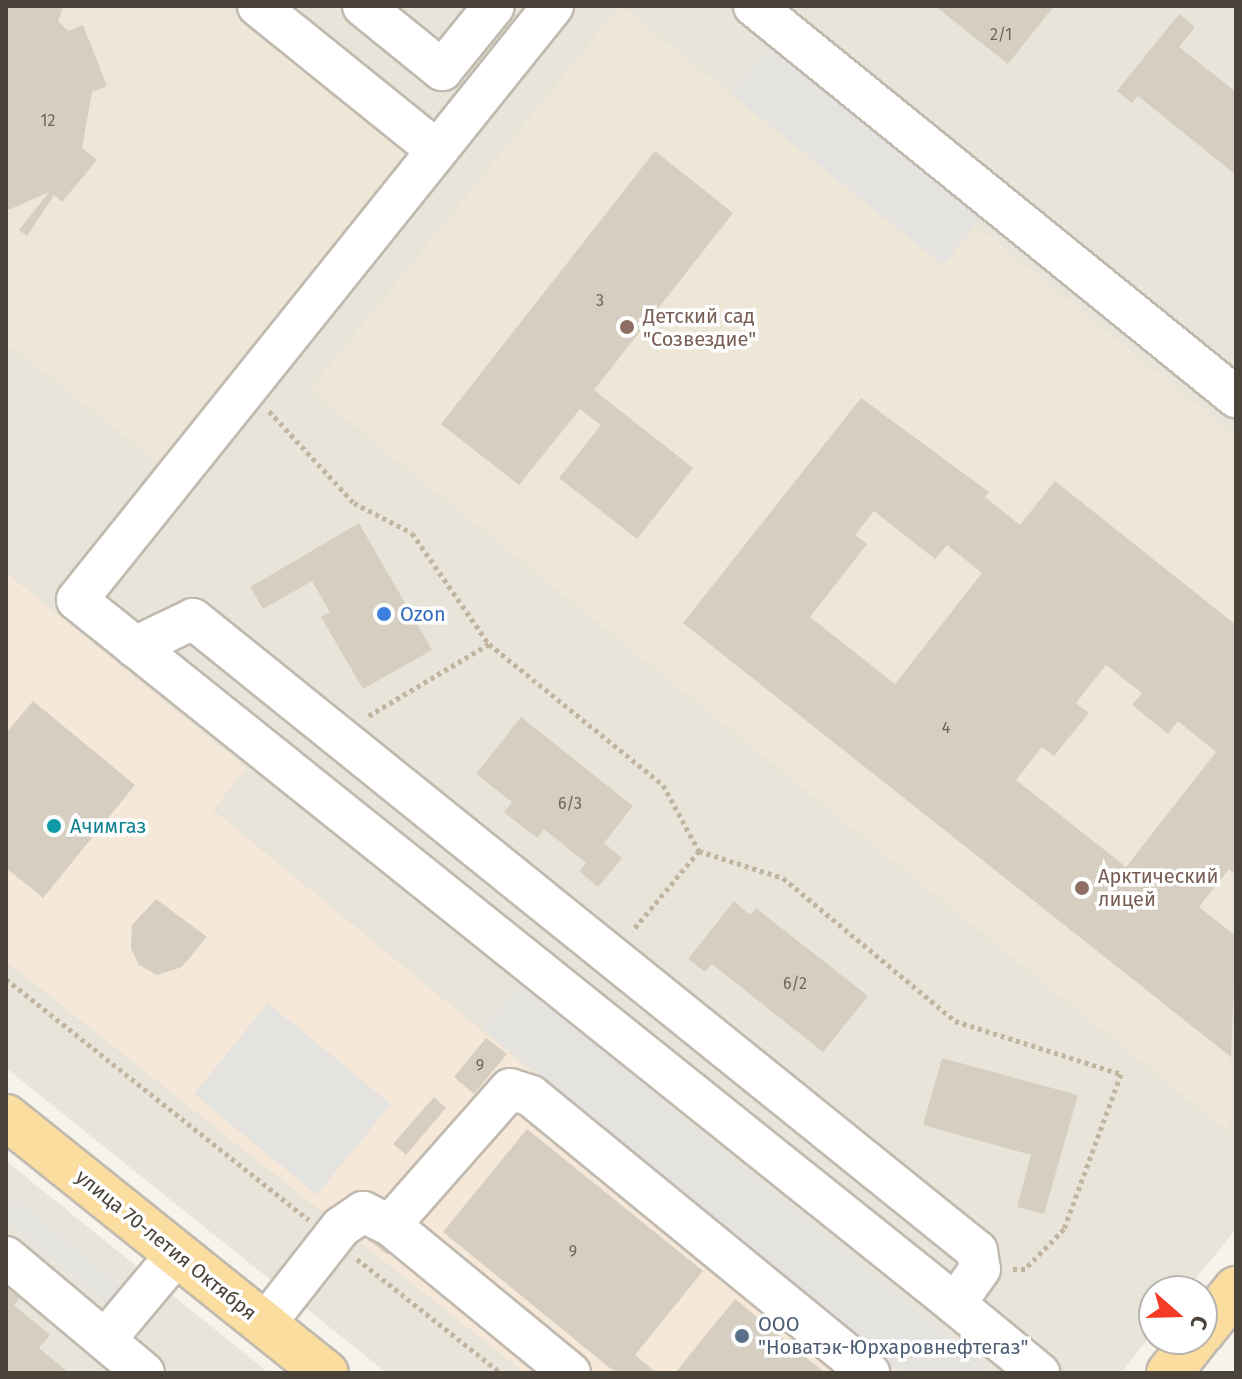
<!DOCTYPE html>
<html>
<head>
<meta charset="utf-8">
<style>
  body { margin:0 }
  #map { position:relative; width:1242px; height:1379px; overflow:hidden; background:#f6f2ec; font-family:"Fira Sans",sans-serif }
  div>[style] { position:absolute }
  .residential>* { inset:0; background:#e9e4da }
  .commercial>* { inset:0; background:#f6e8d9 }
  .education>* { inset:0; background:#eee6d7 }
  .parking>* { inset:0; background:#e5e3e0 }
  .building>* { inset:0; background:#d7cec2 }
  .path>* { height:5px; margin-top:-2.5px; transform-origin:0; background:repeating-linear-gradient(90deg,#c2b5a0 0 4px,transparent 0 8px) }
  .roads { filter:drop-shadow(2px 0 #c1baaf) drop-shadow(-2px 0 #c1baaf) drop-shadow(0 2px #c1baaf) drop-shadow(0 -2px #c1baaf) }
  .minor>* { height:40px; margin:-20px; padding:0 20px; transform-origin:20px; border-radius:20px; background:#fff }
  .major>* { height:44px; margin:-22px; padding:0 22px; transform-origin:22px; border-radius:22px; background:#fbdda0 }
  .dots>* { width:22px; height:22px; translate:-50% -50%; box-sizing:border-box; border:4px solid #fff; border-radius:50% }
  span { translate:-50% -50%; white-space:nowrap; text-align:center; line-height:1.15; -webkit-text-stroke:7px #fff; paint-order:stroke }
  .number-label { font-size:16px; color:#6d665c }
  .number-label span { -webkit-text-stroke-width:0 }
  .education-label { font-size:20px; color:#785e54 }
  .left { translate:0 -50%; text-align:left }
  .shop-label { font-size:20px; color:#366cbe }
  .culture-label { font-size:20px; color:#0d838f }
  .street-label { font-size:20px; color:#4a433a }
  .service-label { font-size:20px; color:#4e5e75 }
  .frame { position:absolute; inset:0; border:8px solid #4a433a; pointer-events:none }
  .north { position:absolute; left:1138px; top:1275px; width:80px; height:80px; box-sizing:border-box; background:#fff; border:2px solid #b7b4b0; border-radius:50%; rotate:110deg; font-size:22px; font-weight:700; line-height:32px; text-align:center; color:#4a433a }
  .north::after { content:''; display:block; margin:auto; width:28px; height:36px; background:#f33b25; clip-path:polygon(50% 0,100% 100%,50% 72%,0 100%) }
</style>
</head>
<body>
<div id="map">
  <div class="residential">
    <i style="clip-path:polygon(6px 6px,1236px 6px,1236px 1229px,1186px 1291px,1154px 1291px,1154px 1331px,1121px 1373px,387px 1373px,6px 1068px)"></i>
    <i style="clip-path:polygon(6px 1161px,269px 1373px,6px 1373px)"></i>
  </div>
  <div class="commercial">
    <i style="clip-path:polygon(6px 573px,246px 768px,213px 810px,898px 1373px,525px 1373px,6px 961px)"></i>
  </div>
  <div class="education">
    <i style="clip-path:polygon(6px 6px,223px 6px,406px 153px,162px 465px,6px 343px)"></i>
    <i style="clip-path:polygon(620px 6px,943px 265px,976px 226px,1236px 436px,1230px 1133px,310px 390px)"></i>
  </div>
  <div class="parking">
    <i style="clip-path:polygon(769px 46px,982px 217px,943px 265px,731px 94px)"></i>
    <i style="clip-path:polygon(521px 983px,993px 1373px,902px 1373px,484px 1028px)"></i>
    <i style="clip-path:polygon(268px 1003px,391px 1104px,317px 1195px,194px 1094px)"></i>
    <i style="clip-path:polygon(12px 1195px,123px 1287px,108px 1305px,6px 1221px)"></i>
  </div>
  <div class="building">
    <i style="clip-path:polygon(6px 6px,64px 6px,58px 21px,68px 31px,83px 25px,107px 86px,92px 92px,82px 148px,97px 160px,62px 202px,54px 195px,27px 236px,19px 230px,49px 192px,6px 211px)"></i>
    <i style="clip-path:polygon(935px 6px,1054px 6px,1008px 64px)"></i>
    <i style="clip-path:polygon(1179px 14px,1195px 27px,1179px 47px,1236px 92px,1236px 175px,1138px 96px,1132px 103px,1117px 91px)"></i>
    <i style="clip-path:polygon(655px 151px,733px 213px,594px 390px,693px 468px,637px 539px,559px 478px,601px 425px,580px 409px,519px 485px,441px 424px)"></i>
    <i style="clip-path:polygon(evenodd,861px 398px,989px 492px,985px 497px,1020px 525px,1055px 481px,1236px 625px,1236px 875px,1229px 869px,1199px 907px,1236px 936px,1231px 1057px,683px 623px,861px 398px,874px 511px,935px 559px,947px 545px,982px 573px,895px 684px,810px 617px,867px 544px,855px 535px,874px 511px,861px 398px,1106px 665px,1142px 693px,1132px 705px,1168px 734px,1178px 721px,1216px 752px,1126px 867px,1016px 780px,1042px 747px,1054px 756px,1089px 713px,1076px 703px,1106px 665px)"></i>
    <i style="clip-path:polygon(359px 523px,432px 650px,363px 689px,321px 617px,330px 612px,312px 581px,263px 609px,250px 587px)"></i>
    <i style="clip-path:polygon(33px 701px,135px 785px,43px 898px,6px 868px,6px 733px)"></i>
    <i style="clip-path:polygon(521px 717px,633px 806px,604px 843px,622px 858px,598px 887px,579px 871px,586px 863px,544px 829px,537px 838px,504px 812px,512px 802px,476px 774px)"></i>
    <i style="clip-path:polygon(156px 899px,207px 937px,182px 967px,157px 975px,139px 965px,131px 949px,132px 925px)"></i>
    <i style="clip-path:polygon(734px 901px,750px 915px,756px 908px,868px 996px,823px 1052px,712px 964px,705px 972px,688px 959px)"></i>
    <i style="clip-path:polygon(486px 1038px,507px 1054px,474px 1094px,454px 1077px)"></i>
    <i style="clip-path:polygon(942px 1058px,1078px 1095px,1044px 1214px,1017px 1207px,1031px 1155px,923px 1125px)"></i>
    <i style="clip-path:polygon(434px 1097px,446px 1108px,406px 1155px,393px 1144px)"></i>
    <i style="clip-path:polygon(527px 1129px,703px 1271px,635px 1355px,657px 1373px,616px 1373px,443px 1232px)"></i>
    <i style="clip-path:polygon(377px 1229px,397px 1244px,388px 1255px,368px 1240px)"></i>
    <i style="clip-path:polygon(6px 1280px,23px 1294px,14px 1305px,50px 1335px,39px 1348px,69px 1373px,6px 1371px)"></i>
    <i style="clip-path:polygon(735px 1299px,825px 1373px,675px 1373px)"></i>
  </div>
  <div class="path">
    <i style="left:269px;top:411px;width:125px;rotate:47.3deg"></i>
    <i style="left:354px;top:503px;width:65px;rotate:27.3deg"></i>
    <i style="left:412px;top:533px;width:135px;rotate:55.3deg"></i>
    <i style="left:489px;top:644px;width:144px;rotate:149.2deg"></i>
    <i style="left:489px;top:644px;width:224px;rotate:39deg"></i>
    <i style="left:663px;top:785px;width:75px;rotate:61.4deg"></i>
    <i style="left:699px;top:851px;width:104px;rotate:129.9deg"></i>
    <i style="left:699px;top:851px;width:88px;rotate:17.8deg"></i>
    <i style="left:783px;top:878px;width:224px;rotate:39.7deg"></i>
    <i style="left:955px;top:1021px;width:174px;rotate:17.7deg"></i>
    <i style="left:1121px;top:1074px;width:165px;rotate:110.2deg"></i>
    <i style="left:1064px;top:1229px;width:56px;rotate:134.3deg"></i>
    <i style="left:1025px;top:1269px;width:15px;rotate:180deg"></i>
    <i style="left:6px;top:979px;width:387px;rotate:38.5deg"></i>
    <i style="left:357px;top:1259px;width:184px;rotate:38.4deg"></i>
  </div>
  <div class="roads">
    <div class="minor">
      <i style="left:258px;top:6px;width:225px;rotate:38.9deg"></i>
      <i style="left:363px;top:6px;width:102px;rotate:39deg"></i>
      <i style="left:442px;top:70px;width:82px;rotate:-50.9deg"></i>
      <i style="left:553px;top:6px;width:761px;rotate:128.71deg"></i>
      <i style="left:77px;top:600px;width:1125px;rotate:38.72deg"></i>
      <i style="left:754px;top:6px;width:621px;rotate:39.05deg"></i>
      <i style="left:135px;top:647px;width:64px;rotate:-25.8deg"></i>
      <i style="left:193px;top:619px;width:1007px;rotate:38.87deg"></i>
      <i style="left:977px;top:1251px;width:18px;rotate:81deg"></i>
      <i style="left:980px;top:1269px;width:43px;rotate:125.5deg"></i>
      <i style="left:955px;top:1304px;width:109px;rotate:39.4deg"></i>
      <i style="left:390px;top:1225px;width:233px;rotate:39.4deg"></i>
      <i style="left:6px;top:1257px;width:180px;rotate:40deg"></i>
      <i style="left:265px;top:1324px;width:123px;rotate:-51.9deg"></i>
      <i style="left:341px;top:1227px;width:27px;rotate:-34deg"></i>
      <i style="left:363px;top:1212px;width:30px;rotate:26deg"></i>
      <i style="left:390px;top:1225px;width:181px;rotate:-48.6deg"></i>
      <i style="left:510px;top:1089px;width:22px;rotate:18deg"></i>
      <i style="left:531px;top:1096px;width:437px;rotate:39.3deg"></i>
      <i style="left:105px;top:1340px;width:112px;rotate:-50.1deg"></i>
    </div>
    <div class="major">
      <i style="left:6px;top:1117px;width:410px;rotate:38.7deg"></i>
      <i style="left:1202px;top:1332px;width:55px;rotate:-51.7deg"></i>
      <i style="left:1169px;top:1373px;width:43px;rotate:-51.5deg"></i>
    </div>
  </div>
  <div class="dots">
    <i style="left:627px;top:327px;background:#8d6e63"></i>
    <i style="left:384px;top:614px;background:#3f7fe0"></i>
    <i style="left:54px;top:826px;background:#0f9aa8"></i>
    <i style="left:1082px;top:888px;background:#8d6e63"></i>
    <i style="left:742px;top:1336px;background:#5c6f8a"></i>
  </div>
  <div class="number-label">
    <span style="left:1001px;top:35px">2/1</span>
    <span style="left:48px;top:121px">12</span>
    <span style="left:600px;top:301px">3</span>
    <span style="left:946px;top:728px">4</span>
    <span style="left:570px;top:804px">6/3</span>
    <span style="left:795px;top:984px">6/2</span>
    <span style="left:480px;top:1066px">9</span>
    <span style="left:573px;top:1252px">9</span>
  </div>
  <div class="education-label">
    <span class="left" style="left:643px;top:328px">Детский сад<br>"Созвездие"</span>
    <span class="left" style="left:1098px;top:888px">Арктический<br>лицей</span>
  </div>
  <div class="shop-label">
    <span class="left" style="left:400px;top:614px">Ozon</span>
  </div>
  <div class="culture-label">
    <span class="left" style="left:70px;top:826px">Ачимгаз</span>
  </div>
  <div class="street-label">
    <span style="left:166px;top:1245px;rotate:39deg">улица 70-летия Октября</span>
  </div>
  <div class="service-label">
    <span class="left" style="left:758px;top:1336px">ООО<br>"Новатэк-Юрхаровнефтегаз"</span>
  </div>
  <div class="frame"></div>
  <div class="north">С</div>
</div>
</body>
</html>
